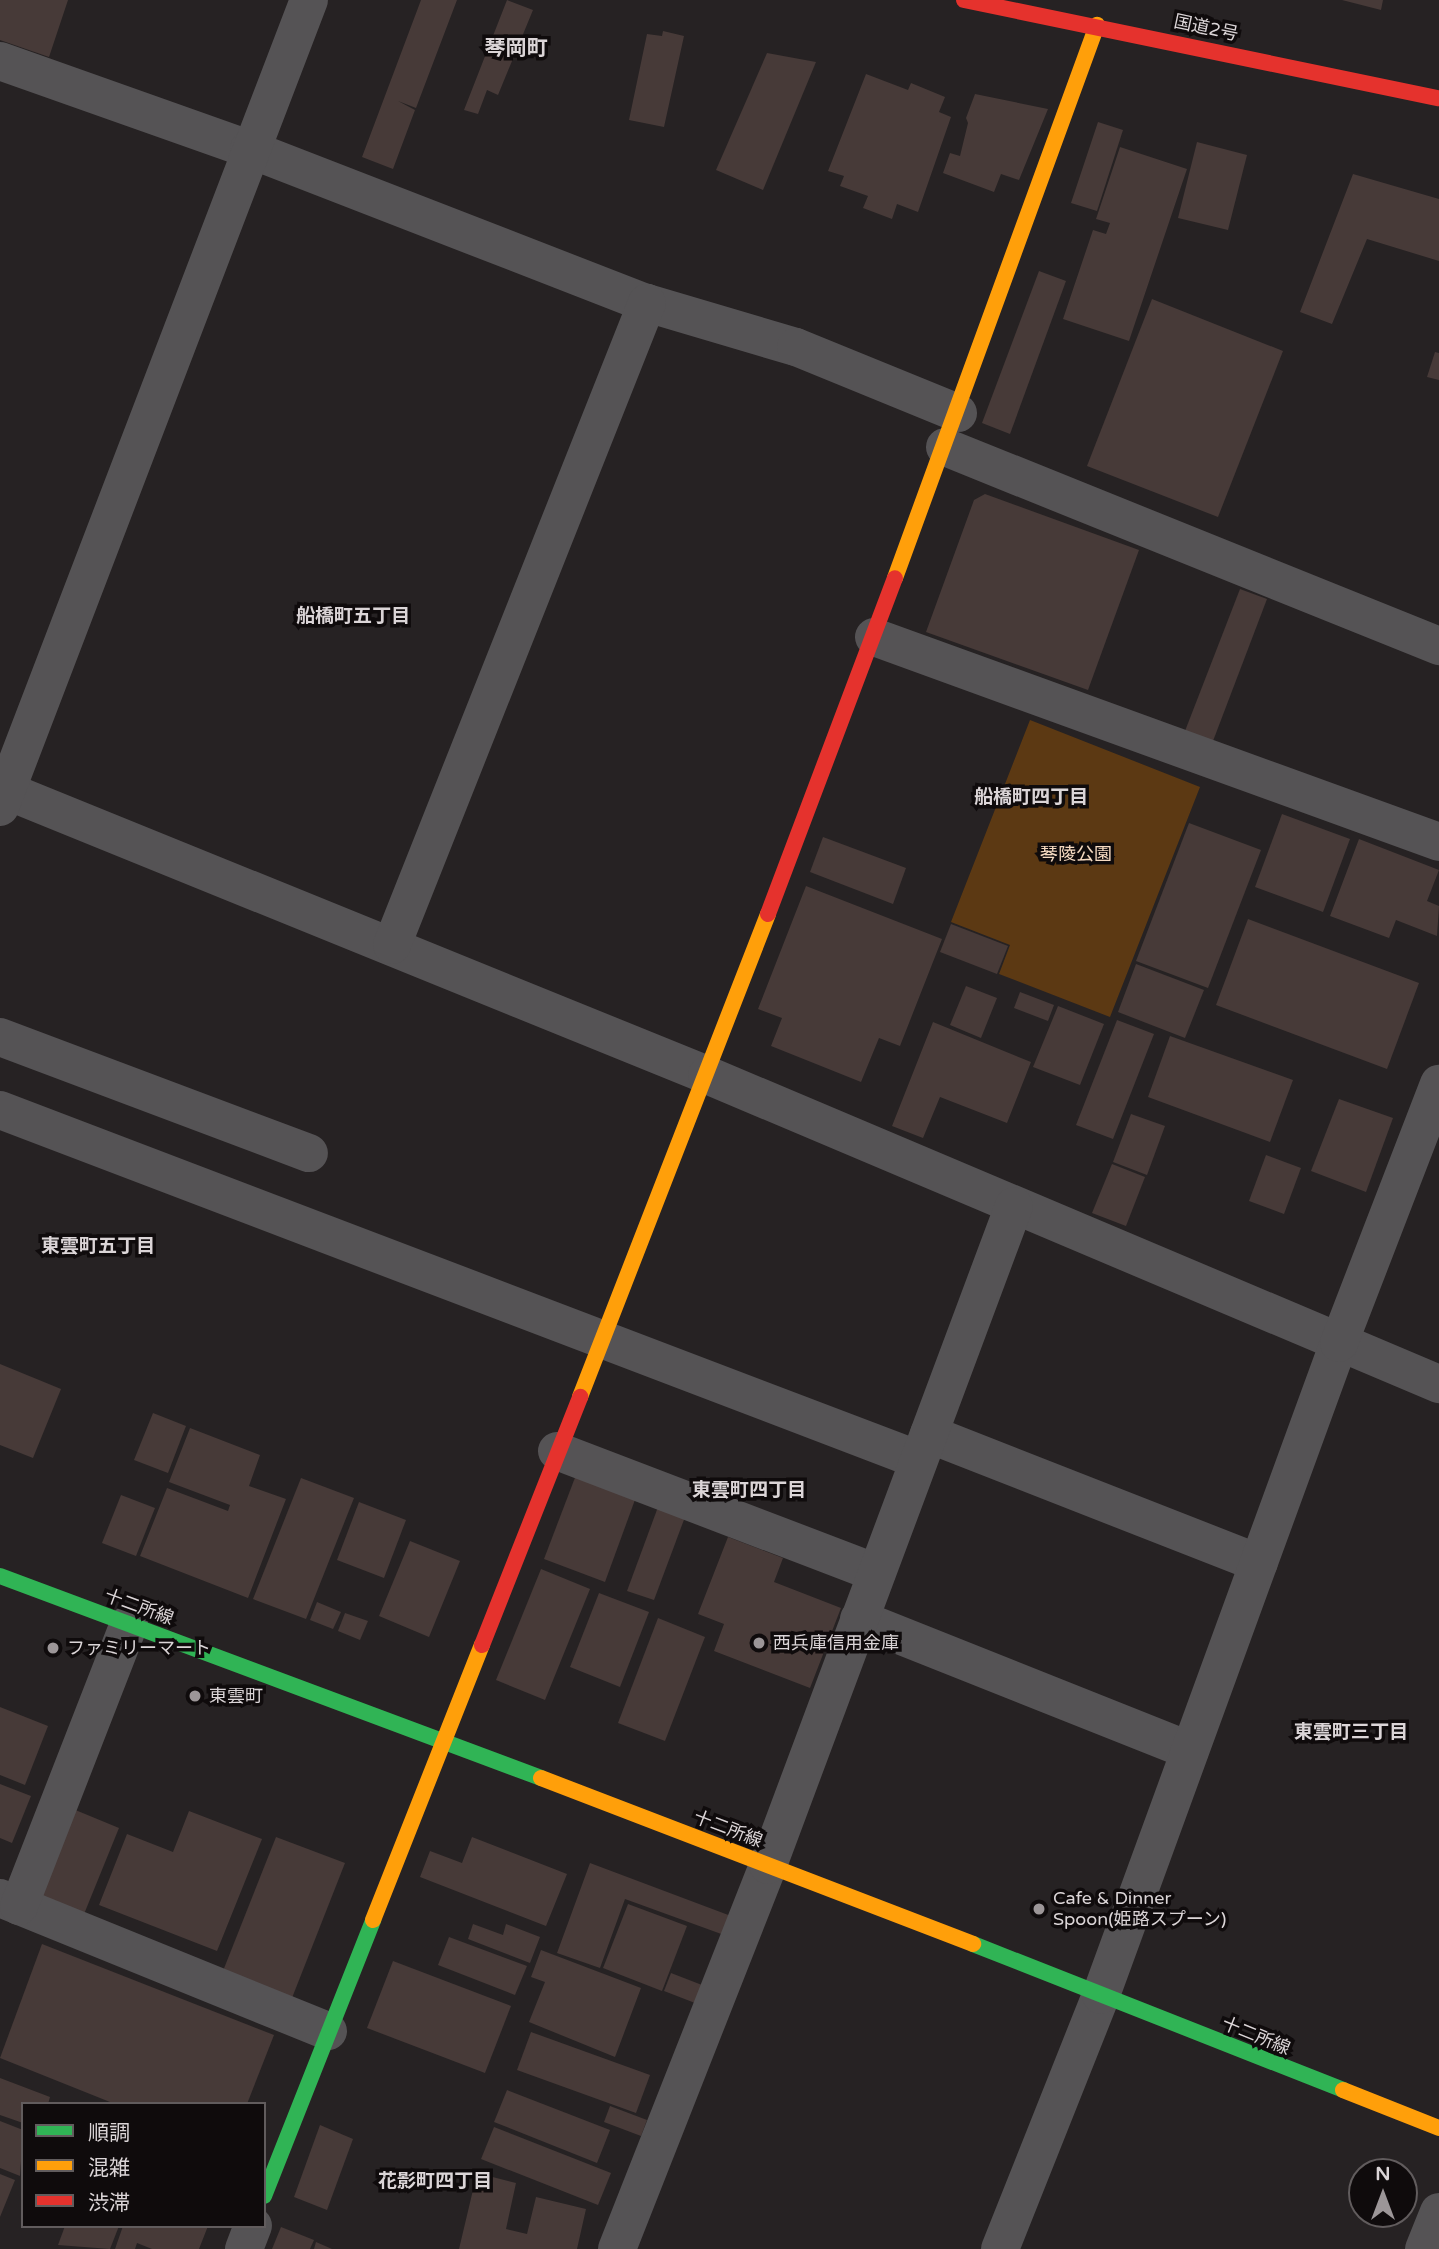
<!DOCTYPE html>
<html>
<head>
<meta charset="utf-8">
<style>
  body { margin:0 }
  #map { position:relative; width:1439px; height:2249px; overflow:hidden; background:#262223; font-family:"Varela Round","Noto Sans JP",sans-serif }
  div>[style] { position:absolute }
  .green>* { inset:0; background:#5c3913 }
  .building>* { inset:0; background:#473a38 }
  .street>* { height:38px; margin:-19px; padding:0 19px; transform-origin:19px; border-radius:19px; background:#555355 }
  .fast>* { height:16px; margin:-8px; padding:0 8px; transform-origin:8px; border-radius:8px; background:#30b455 }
  .slow>* { height:16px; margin:-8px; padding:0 8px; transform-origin:8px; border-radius:8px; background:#ff9f0a }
  .jam>* { height:16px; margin:-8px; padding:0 8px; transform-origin:8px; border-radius:8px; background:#e5322d }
  .dots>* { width:19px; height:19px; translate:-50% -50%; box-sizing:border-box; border:4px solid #0f0b0c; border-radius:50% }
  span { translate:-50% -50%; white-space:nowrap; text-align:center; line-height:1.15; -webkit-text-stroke:7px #0f0b0c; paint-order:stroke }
  .street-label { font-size:18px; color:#dbd5d7 }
  .park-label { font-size:18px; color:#f6dbc2 }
  .poi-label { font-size:18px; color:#dbd5d7 }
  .left { translate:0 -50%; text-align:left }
  .neighbourhood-label { font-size:19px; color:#dbd5d7; font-weight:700 }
  .quarter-label { font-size:21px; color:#dbd5d7; font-weight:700 }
  .legend { position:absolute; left:21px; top:2102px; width:245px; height:126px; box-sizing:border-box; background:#0f0b0c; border:2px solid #615c5d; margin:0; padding:9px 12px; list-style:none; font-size:21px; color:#dbd5d7 }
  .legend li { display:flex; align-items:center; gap:14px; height:35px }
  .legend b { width:35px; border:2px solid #615c5d }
  .north { position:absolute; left:1348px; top:2158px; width:70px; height:70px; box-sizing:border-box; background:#0f0b0c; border:2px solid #615c5d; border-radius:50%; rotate:0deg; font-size:19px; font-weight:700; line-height:28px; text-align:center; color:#dbd5d7 }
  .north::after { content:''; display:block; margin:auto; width:24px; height:32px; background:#9c9698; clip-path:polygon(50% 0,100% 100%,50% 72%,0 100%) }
</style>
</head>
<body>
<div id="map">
  <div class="green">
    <i style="clip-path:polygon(1030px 720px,1200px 787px,1110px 1017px,999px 974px,1010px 945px,951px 922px)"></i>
  </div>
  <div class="building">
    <i style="clip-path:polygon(0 0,68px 0,49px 57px,0 40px)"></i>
    <i style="clip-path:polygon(421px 0,457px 0,416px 108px,398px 101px,415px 110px,393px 169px,362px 157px)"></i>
    <i style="clip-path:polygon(507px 0,533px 10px,498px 95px,487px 90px,478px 114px,464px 110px)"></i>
    <i style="clip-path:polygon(1342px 0,1383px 0,1381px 10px)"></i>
    <i style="clip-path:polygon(663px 31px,684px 36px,664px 127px,629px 120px,647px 34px,662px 36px)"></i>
    <i style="clip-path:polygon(767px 53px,816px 62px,763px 190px,716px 170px)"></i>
    <i style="clip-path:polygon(866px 74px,908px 90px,911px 83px,945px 97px,939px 112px,951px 117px,918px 212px,897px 204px,892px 219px,863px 208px,868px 196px,840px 186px,844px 176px,828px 171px)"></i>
    <i style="clip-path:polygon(975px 94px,1048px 109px,1019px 180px,1001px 174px,994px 192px,943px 173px,950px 153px,960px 156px,968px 123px,966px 118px)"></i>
    <i style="clip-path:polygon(1098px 122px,1123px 130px,1097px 211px,1071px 203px)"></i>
    <i style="clip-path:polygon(1197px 142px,1247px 155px,1228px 230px,1178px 218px)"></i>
    <i style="clip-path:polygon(1120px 147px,1187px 169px,1129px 341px,1063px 319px,1093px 230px,1106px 234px,1110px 223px,1096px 219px)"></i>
    <i style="clip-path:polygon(1353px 174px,1439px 199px,1439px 261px,1367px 239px,1332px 324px,1300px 312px)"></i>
    <i style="clip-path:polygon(1039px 271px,1066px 281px,1010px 434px,982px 423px)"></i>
    <i style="clip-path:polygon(1152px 299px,1283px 351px,1218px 517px,1087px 466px)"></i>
    <i style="clip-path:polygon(1435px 352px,1439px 353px,1439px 380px,1427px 377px)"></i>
    <i style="clip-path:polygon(985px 494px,1139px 550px,1088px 690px,926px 632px,974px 500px)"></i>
    <i style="clip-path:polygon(1240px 589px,1267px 599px,1213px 741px,1185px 731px)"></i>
    <i style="clip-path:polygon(1282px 814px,1350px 839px,1323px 912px,1255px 887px)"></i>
    <i style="clip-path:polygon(1189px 823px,1261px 850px,1208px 988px,1136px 961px)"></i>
    <i style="clip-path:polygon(823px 837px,906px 868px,893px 904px,810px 872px)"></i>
    <i style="clip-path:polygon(1359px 839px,1439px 870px,1427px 901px,1439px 906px,1437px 936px,1396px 920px,1389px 938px,1330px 916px)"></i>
    <i style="clip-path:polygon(806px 886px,942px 939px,900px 1046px,879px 1038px,861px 1082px,771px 1046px,782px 1018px,758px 1009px)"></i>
    <i style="clip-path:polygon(1248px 919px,1419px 983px,1387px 1069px,1216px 1005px)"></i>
    <i style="clip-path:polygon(951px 924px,1008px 946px,997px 974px,940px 952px)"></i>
    <i style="clip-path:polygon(1136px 964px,1204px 990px,1185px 1038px,1118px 1012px)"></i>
    <i style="clip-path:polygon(966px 986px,997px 998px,981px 1038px,950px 1025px)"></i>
    <i style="clip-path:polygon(1020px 992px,1054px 1005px,1048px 1021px,1014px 1008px)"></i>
    <i style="clip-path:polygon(1058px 1006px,1104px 1024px,1080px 1085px,1033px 1067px)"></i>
    <i style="clip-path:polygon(1117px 1020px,1154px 1034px,1113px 1139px,1076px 1125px)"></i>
    <i style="clip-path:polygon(933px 1022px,1031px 1062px,1007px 1123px,940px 1097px,923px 1138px,892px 1126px)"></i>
    <i style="clip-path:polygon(1170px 1036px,1293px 1080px,1270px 1142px,1148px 1097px)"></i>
    <i style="clip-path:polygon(1339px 1099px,1393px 1118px,1366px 1192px,1311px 1171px)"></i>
    <i style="clip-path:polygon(1131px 1114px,1165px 1126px,1147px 1175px,1113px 1162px)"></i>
    <i style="clip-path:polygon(1266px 1155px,1301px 1168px,1284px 1214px,1249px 1201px)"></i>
    <i style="clip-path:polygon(1112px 1164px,1145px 1177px,1126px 1226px,1092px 1213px)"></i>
    <i style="clip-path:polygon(0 1364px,61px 1389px,33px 1458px,0 1445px)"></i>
    <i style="clip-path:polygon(153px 1413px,186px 1426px,168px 1473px,134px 1460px)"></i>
    <i style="clip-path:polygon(190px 1428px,260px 1455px,249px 1486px,286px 1499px,248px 1598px,140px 1556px,167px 1488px,228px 1511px,230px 1505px,169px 1482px)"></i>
    <i style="clip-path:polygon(576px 1475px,636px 1497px,605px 1582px,544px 1559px)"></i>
    <i style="clip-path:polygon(301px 1478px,354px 1498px,306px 1619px,253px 1599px)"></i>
    <i style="clip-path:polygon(121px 1495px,155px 1508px,136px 1556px,102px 1543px)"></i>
    <i style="clip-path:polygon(359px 1502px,406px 1520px,384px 1578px,337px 1560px)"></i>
    <i style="clip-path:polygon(658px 1507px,685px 1517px,654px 1600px,627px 1591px)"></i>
    <i style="clip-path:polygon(728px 1537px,783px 1558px,774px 1582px,841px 1608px,810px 1688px,714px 1651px,724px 1624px,698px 1614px)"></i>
    <i style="clip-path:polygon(410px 1541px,460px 1561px,429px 1637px,379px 1616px)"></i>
    <i style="clip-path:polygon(541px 1569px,590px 1589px,545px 1700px,496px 1680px)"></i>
    <i style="clip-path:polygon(599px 1593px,649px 1612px,620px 1687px,570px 1667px)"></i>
    <i style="clip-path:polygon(317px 1602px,341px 1612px,333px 1629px,310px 1620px)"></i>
    <i style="clip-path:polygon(345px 1613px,368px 1621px,360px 1640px,338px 1631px)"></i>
    <i style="clip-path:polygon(658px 1618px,705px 1637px,665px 1741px,618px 1723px)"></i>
    <i style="clip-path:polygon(0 1707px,48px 1726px,25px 1785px,0 1775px)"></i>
    <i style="clip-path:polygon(0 1784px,31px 1796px,12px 1843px,0 1838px)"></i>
    <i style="clip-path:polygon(73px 1809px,119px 1828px,82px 1919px,37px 1900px)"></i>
    <i style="clip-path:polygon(189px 1811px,262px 1839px,217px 1951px,99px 1905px,127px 1834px,173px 1852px)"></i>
    <i style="clip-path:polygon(276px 1837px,345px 1863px,290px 2003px,221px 1976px)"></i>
    <i style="clip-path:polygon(472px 1837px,567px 1874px,546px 1926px,420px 1877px,430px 1851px,462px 1863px)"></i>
    <i style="clip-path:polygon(590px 1863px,731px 1916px,724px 1935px,625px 1899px,600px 1968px,557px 1953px)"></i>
    <i style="clip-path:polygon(628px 1904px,687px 1926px,662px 1991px,603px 1968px)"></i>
    <i style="clip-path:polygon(473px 1924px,503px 1935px,506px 1924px,540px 1937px,530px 1963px,468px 1939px)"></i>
    <i style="clip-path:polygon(449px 1937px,527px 1966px,515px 1995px,438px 1965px)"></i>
    <i style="clip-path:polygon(42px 1944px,274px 2035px,247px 2104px,115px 2104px,0 2058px)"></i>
    <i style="clip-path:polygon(541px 1950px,641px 1988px,615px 2057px,529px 2022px,545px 1982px,531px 1977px)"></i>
    <i style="clip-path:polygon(393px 1961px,511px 2006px,485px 2073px,367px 2028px)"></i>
    <i style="clip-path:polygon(671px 1973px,702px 1985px,695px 2003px,664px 1991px)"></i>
    <i style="clip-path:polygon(531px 2032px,650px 2075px,636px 2113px,517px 2070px)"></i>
    <i style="clip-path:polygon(0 2078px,50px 2097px,48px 2104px,23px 2104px,23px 2123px,0 2115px)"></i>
    <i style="clip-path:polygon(507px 2090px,610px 2130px,597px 2163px,494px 2122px)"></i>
    <i style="clip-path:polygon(610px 2106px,647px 2120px,641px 2136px,604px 2122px)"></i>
    <i style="clip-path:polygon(0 2121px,23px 2130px,20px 2176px,0 2168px)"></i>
    <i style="clip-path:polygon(320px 2125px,353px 2139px,327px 2210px,294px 2197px)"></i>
    <i style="clip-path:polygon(494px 2127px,611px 2173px,598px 2205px,481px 2159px)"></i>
    <i style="clip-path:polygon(477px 2173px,516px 2183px,506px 2229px,527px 2234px,536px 2197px,586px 2209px,577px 2249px,459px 2249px)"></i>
    <i style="clip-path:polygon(0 2174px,15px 2180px,0 2217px)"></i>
    <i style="clip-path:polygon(65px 2226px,119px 2226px,110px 2249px,58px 2245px)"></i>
    <i style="clip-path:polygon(123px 2226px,208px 2226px,199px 2249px,152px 2249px,137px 2243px,135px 2249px,115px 2249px)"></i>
    <i style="clip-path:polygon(281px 2227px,314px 2240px,310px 2249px,272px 2249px)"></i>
    <i style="clip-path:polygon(316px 2242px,332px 2249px,314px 2249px)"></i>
  </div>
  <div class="street">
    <i style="left:0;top:61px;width:264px;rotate:19.5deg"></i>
    <i style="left:249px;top:149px;width:427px;rotate:21.2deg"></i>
    <i style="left:647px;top:303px;width:155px;rotate:16.5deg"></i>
    <i style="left:796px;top:347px;width:175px;rotate:22.2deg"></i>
    <i style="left:945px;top:447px;width:533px;rotate:21.94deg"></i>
    <i style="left:874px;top:637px;width:601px;rotate:19.94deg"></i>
    <i style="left:0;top:788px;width:763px;rotate:22.09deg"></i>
    <i style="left:707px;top:1075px;width:795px;rotate:22.89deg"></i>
    <i style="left:0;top:807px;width:864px;rotate:-69.05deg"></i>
    <i style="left:392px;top:945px;width:691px;rotate:-68.34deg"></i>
    <i style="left:0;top:1037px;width:330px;rotate:20.6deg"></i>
    <i style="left:0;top:1110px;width:983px;rotate:20.85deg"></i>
    <i style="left:929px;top:1434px;width:354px;rotate:21.4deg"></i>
    <i style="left:557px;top:1451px;width:342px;rotate:20.9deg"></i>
    <i style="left:859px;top:1619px;width:356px;rotate:21.7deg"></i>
    <i style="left:0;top:1898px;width:354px;rotate:22.1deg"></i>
    <i style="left:19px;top:1906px;width:303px;rotate:-68.7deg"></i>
    <i style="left:244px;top:2249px;width:25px;rotate:-69deg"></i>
    <i style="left:617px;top:2249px;width:413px;rotate:-68.5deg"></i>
    <i style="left:768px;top:1865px;width:703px;rotate:-69.53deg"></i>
    <i style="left:1000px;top:2249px;width:273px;rotate:-68.3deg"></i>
    <i style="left:1101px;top:1995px;width:694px;rotate:-69.95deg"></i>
    <i style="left:1339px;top:1343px;width:278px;rotate:-68.9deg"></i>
    <i style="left:1424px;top:2249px;width:40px;rotate:-68deg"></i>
  </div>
  <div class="fast">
    <i style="left:0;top:1576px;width:577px;rotate:20.47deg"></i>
    <i style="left:973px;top:1944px;width:398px;rotate:21.5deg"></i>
    <i style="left:264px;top:2196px;width:297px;rotate:-68.4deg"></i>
  </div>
  <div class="slow">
    <i style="left:895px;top:578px;width:589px;rotate:-69.93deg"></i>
    <i style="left:580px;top:1397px;width:518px;rotate:-68.73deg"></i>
    <i style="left:541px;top:1778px;width:463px;rotate:21deg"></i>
    <i style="left:373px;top:1920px;width:296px;rotate:-68.4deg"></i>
    <i style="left:1343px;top:2090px;width:103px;rotate:21.6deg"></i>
  </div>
  <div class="jam">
    <i style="left:964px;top:0;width:485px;rotate:11.7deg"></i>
    <i style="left:768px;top:914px;width:359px;rotate:-69.3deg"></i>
    <i style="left:482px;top:1645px;width:267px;rotate:-68.4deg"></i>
  </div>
  <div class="dots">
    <i style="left:759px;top:1643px;background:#9c9698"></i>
    <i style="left:53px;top:1648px;background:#9c9698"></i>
    <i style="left:195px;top:1696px;background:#9c9698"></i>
    <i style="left:1039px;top:1909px;background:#9c9698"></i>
  </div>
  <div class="street-label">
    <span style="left:1206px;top:28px;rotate:12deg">国道2号</span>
    <span style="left:139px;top:1607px;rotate:20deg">十二所線</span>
    <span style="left:728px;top:1829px;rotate:21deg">十二所線</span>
    <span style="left:1256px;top:2036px;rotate:22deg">十二所線</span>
  </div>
  <div class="park-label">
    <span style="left:1076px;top:854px">琴陵公園</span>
  </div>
  <div class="poi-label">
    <span class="left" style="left:773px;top:1643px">西兵庫信用金庫</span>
    <span class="left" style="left:67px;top:1648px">ファミリーマート</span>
    <span class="left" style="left:209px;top:1696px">東雲町</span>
    <span class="left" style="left:1053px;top:1909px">Cafe &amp; Dinner<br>Spoon(姫路スプーン)</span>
  </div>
  <div class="neighbourhood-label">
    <span style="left:353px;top:617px">船橋町五丁目</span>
    <span style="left:1031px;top:798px">船橋町四丁目</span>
    <span style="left:98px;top:1247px">東雲町五丁目</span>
    <span style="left:749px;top:1491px">東雲町四丁目</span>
    <span style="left:1351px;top:1733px">東雲町三丁目</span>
    <span style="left:435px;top:2182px">花影町四丁目</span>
  </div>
  <div class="quarter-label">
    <span style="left:516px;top:49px">琴岡町</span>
  </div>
  <ul class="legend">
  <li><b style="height:9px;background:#30b455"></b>順調</li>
  <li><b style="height:9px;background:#ff9f0a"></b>混雑</li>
  <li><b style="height:9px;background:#e5322d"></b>渋滞</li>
  </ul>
  <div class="north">N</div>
</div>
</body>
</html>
